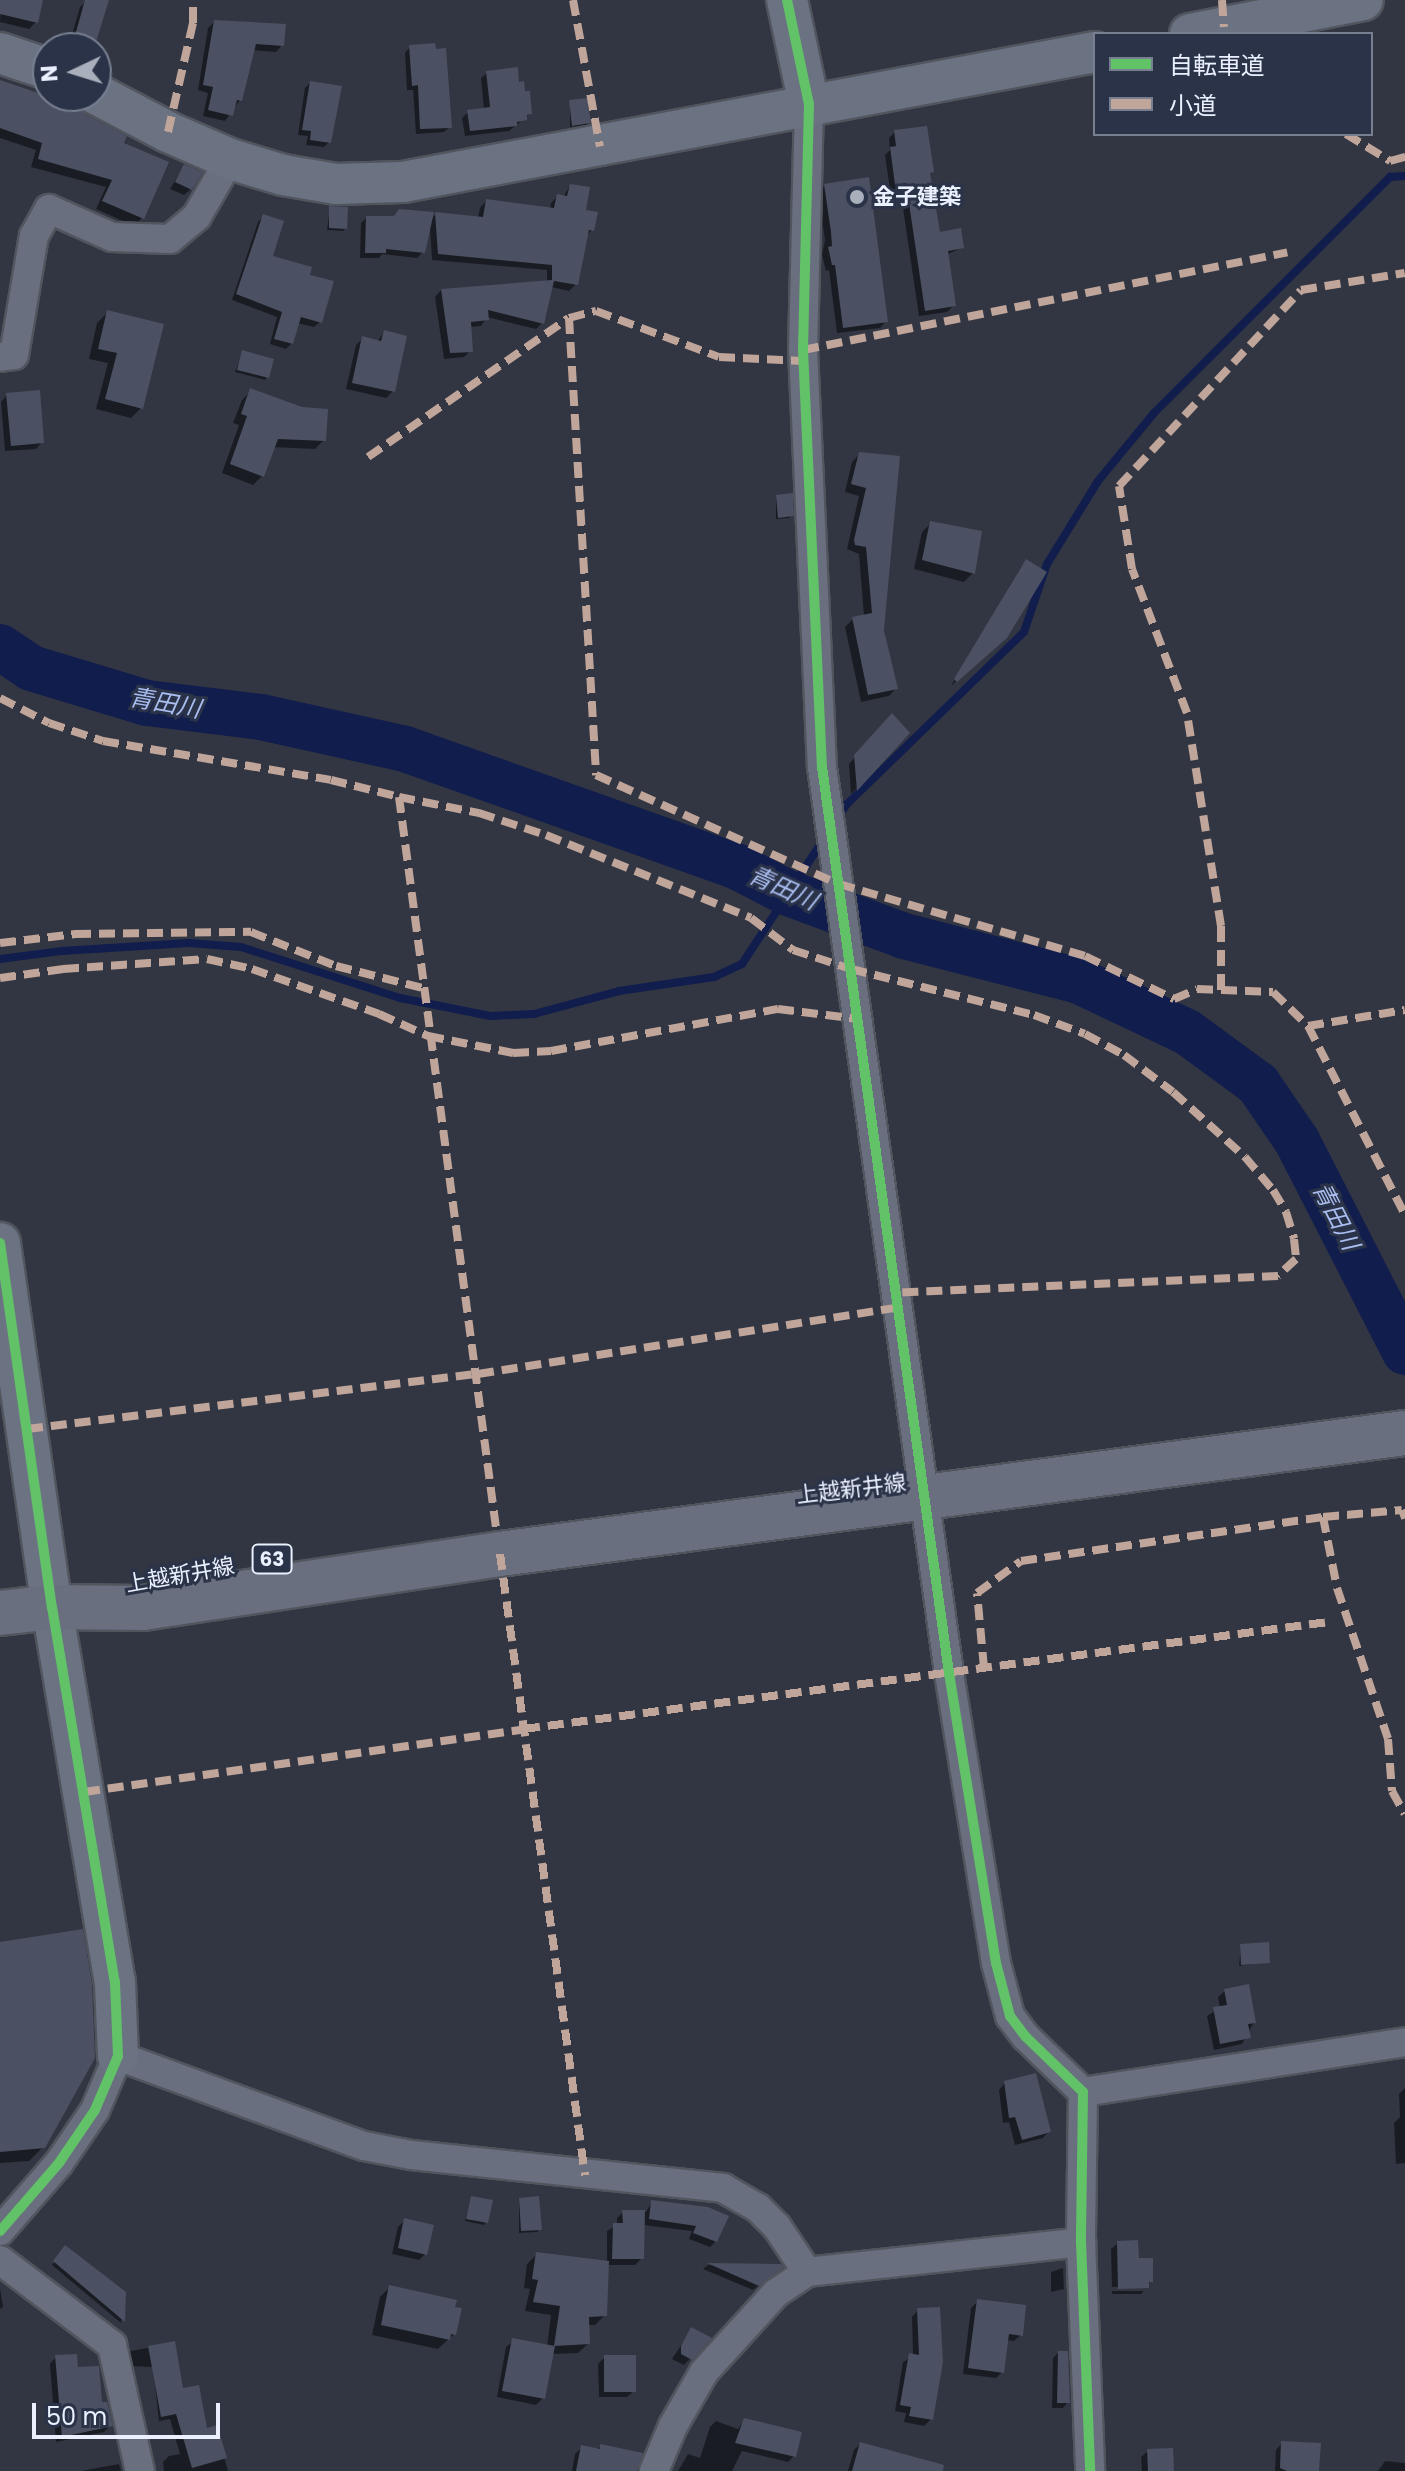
<!DOCTYPE html>
<html>
<head>
<meta charset="utf-8">
<style>
  body { margin:0 }
  #map { position:relative; width:1405px; height:2471px; overflow:hidden; background:#323642; font-family:Poppins,"Noto Sans JP",sans-serif }
  div>[style] { position:absolute }
  .shadow>* { inset:0; background:#0007 }
  .stream>* { height:8px; margin:-4px; padding:0 4px; transform-origin:4px; border-radius:4px; background:#111d4d }
  .river>* { height:46px; margin:-23px; padding:0 23px; transform-origin:23px; border-radius:23px; background:#111d4d }
  .building>* { inset:0; background:#4b5162 }
  .roads { filter:drop-shadow(2px 0 #51555e) drop-shadow(-2px 0 #51555e) drop-shadow(0 2px #51555e) drop-shadow(0 -2px #51555e) }
  .street>* { height:28px; margin:-14px; padding:0 14px; transform-origin:14px; border-radius:14px; background:#696f7e }
  .secondary>* { height:40px; margin:-20px; padding:0 20px; transform-origin:20px; border-radius:20px; background:#6b7282 }
  .primary>* { height:44px; margin:-22px; padding:0 22px; transform-origin:22px; border-radius:22px; background:#696f7e }
  .quiet>* { height:8px; margin-top:-4px; transform-origin:0; background:repeating-linear-gradient(90deg,#c0a59a 0 16px,transparent 0 24px) }
  .cycleway>* { height:10px; margin:-5px; padding:0 5px; transform-origin:5px; border-radius:5px; background:#61c268 }
  .dots>* { width:22px; height:22px; translate:-50% -50%; box-sizing:border-box; border:4px solid #2b3349; border-radius:50% }
  span { translate:-50% -50%; white-space:nowrap; text-align:center; line-height:1.15; -webkit-text-stroke:6px #2b3349; paint-order:stroke }
  .shield-label span { padding:2px 6px; background:#2b3349; border:2px solid; border-radius:6px; -webkit-text-stroke-width:0 }
  .shield-label { font-size:20px; color:#eaf0fe; font-weight:700 }
  .poi-label { font-size:22px; color:#eaf0fe; font-weight:700 }
  .left { translate:0 -50%; text-align:left }
  .street-label { font-size:22px; color:#eaf0fe }
  .water-label { font-size:24px; color:#a9bdf0; font-style:italic }
  .legend { position:absolute; left:1093px; top:32px; width:280px; height:104px; box-sizing:border-box; background:#2b3349; border:2px solid #777f91; margin:0; padding:10px 14px; list-style:none; font-size:24px; color:#eaf0fe }
  .legend li { display:flex; align-items:center; gap:16px; height:40px }
  .legend b { width:40px; border:2px solid #777f91 }
  .north { position:absolute; left:32px; top:32px; width:80px; height:80px; box-sizing:border-box; background:#2b3349; border:2px solid #777f91; border-radius:50%; rotate:266deg; font-size:22px; font-weight:700; line-height:32px; text-align:center; color:#eaf0fe }
  .north::after { content:''; display:block; margin:auto; width:28px; height:36px; background:#aaafbc; clip-path:polygon(50% 0,100% 100%,50% 72%,0 100%) }
  .scale { position:absolute; left:32px; top:2403px; width:188px; height:36px; box-sizing:border-box; border:4px solid #eaf0fe; border-top:0; padding-left:10px; font-size:24px; line-height:28px; white-space:nowrap; color:#eaf0fe; -webkit-text-stroke:6px #2b3349; paint-order:stroke }
</style>
</head>
<body>
<div id="map">
  <div class="shadow">
    <i style="clip-path:polygon(1px 0,41px 0,36px 22px,29px 29px,0 22px)"></i>
    <i style="clip-path:polygon(87px 1px,93px 44px,89px 48px,69px 45px,80px 7px)"></i>
    <i style="clip-path:polygon(214px 22px,282px 45px,276px 52px,252px 50px,240px 100px,225px 121px,203px 116px,208px 93px,198px 90px,208px 28px)"></i>
    <i style="clip-path:polygon(410px 47px,450px 127px,444px 132px,416px 134px,413px 90px,407px 90px,405px 53px)"></i>
    <i style="clip-path:polygon(487px 73px,530px 114px,509px 131px,465px 136px,462px 118px,468px 112px,484px 110px,481px 78px)"></i>
    <i style="clip-path:polygon(310px 83px,329px 142px,324px 147px,306px 145px,308px 136px,298px 135px,305px 88px)"></i>
    <i style="clip-path:polygon(0 90px,49px 99px,66px 96px,83px 115px,122px 144px,166px 163px,142px 218px,134px 226px,96px 209px,106px 187px,31px 167px,36px 150px,0 138px)"></i>
    <i style="clip-path:polygon(570px 102px,589px 122px,586px 125px,570px 127px)"></i>
    <i style="clip-path:polygon(895px 132px,932px 172px,928px 175px,938px 234px,961px 248px,946px 255px,953px 306px,947px 312px,919px 316px,900px 188px,890px 190px,885px 155px,890px 150px,889px 138px)"></i>
    <i style="clip-path:polygon(184px 166px,191px 189px,184px 195px,170px 189px)"></i>
    <i style="clip-path:polygon(570px 186px,592px 230px,585px 237px,576px 284px,569px 291px,551px 287px,542px 323px,536px 329px,487px 317px,481px 326px,469px 327px,470px 351px,464px 357px,444px 359px,435px 297px,441px 290px,547px 282px,547px 270px,432px 260px,430px 226px,423px 252px,417px 258px,382px 254px,379px 258px,360px 258px,361px 223px,367px 217px,430px 220px,436px 214px,478px 218px,480px 208px,486px 201px,550px 210px,551px 203px,558px 196px,563px 197px)"></i>
    <i style="clip-path:polygon(825px 186px,886px 321px,880px 328px,837px 333px,829px 270px,826px 271px,822px 255px,825px 240px,818px 192px)"></i>
    <i style="clip-path:polygon(330px 208px,346px 228px,343px 231px,327px 230px)"></i>
    <i style="clip-path:polygon(264px 216px,270px 258px,308px 276px,320px 322px,314px 327px,297px 323px,292px 343px,286px 349px,270px 344px,277px 317px,232px 300px,258px 222px)"></i>
    <i style="clip-path:polygon(108px 312px,141px 408px,131px 418px,96px 409px,108px 363px,89px 359px,97px 323px)"></i>
    <i style="clip-path:polygon(384px 332px,393px 391px,386px 398px,346px 389px,356px 345px,362px 339px,377px 342px)"></i>
    <i style="clip-path:polygon(243px 352px,267px 377px,265px 380px,235px 372px)"></i>
    <i style="clip-path:polygon(251px 391px,324px 440px,315px 449px,272px 447px,262px 476px,253px 485px,222px 473px,239px 425px,233px 423px,242px 400px)"></i>
    <i style="clip-path:polygon(7px 395px,42px 442px,36px 449px,5px 451px,1px 402px)"></i>
    <i style="clip-path:polygon(860px 454px,898px 457px,883px 624px,896px 688px,889px 696px,861px 702px,845px 627px,853px 619px,864px 617px,859px 554px,847px 549px,859px 496px,845px 492px,852px 462px)"></i>
    <i style="clip-path:polygon(776px 497px,792px 515px,789px 518px,776px 519px)"></i>
    <i style="clip-path:polygon(931px 523px,973px 573px,964px 582px,914px 569px,922px 532px)"></i>
    <i style="clip-path:polygon(1026px 562px,998px 643px,951px 686px,1021px 567px)"></i>
    <i style="clip-path:polygon(892px 715px,908px 733px,851px 794px,849px 764px)"></i>
    <i style="clip-path:polygon(0 1944px,44px 2146px,29px 2161px,0 2163px)"></i>
    <i style="clip-path:polygon(1241px 1946px,1268px 1962px,1239px 1966px)"></i>
    <i style="clip-path:polygon(1225px 1991px,1254px 2022px,1242px 2044px,1214px 2050px,1207px 2016px,1220px 2008px,1218px 1997px)"></i>
    <i style="clip-path:polygon(1005px 2083px,1049px 2131px,1043px 2138px,1015px 2145px,1009px 2122px,1003px 2123px,999px 2090px)"></i>
    <i style="clip-path:polygon(1405px 2088px,1405px 2163px,1396px 2164px,1394px 2123px,1400px 2117px,1399px 2094px)"></i>
    <i style="clip-path:polygon(471px 2198px,486px 2222px,484px 2225px,465px 2221px)"></i>
    <i style="clip-path:polygon(519px 2199px,540px 2229px,537px 2232px,519px 2233px)"></i>
    <i style="clip-path:polygon(652px 2202px,707px 2209px,716px 2241px,710px 2247px,689px 2239px,692px 2231px,643px 2225px,642px 2258px,635px 2265px,607px 2265px,605px 2315px,595px 2325px,587px 2325px,588px 2344px,578px 2353px,551px 2354px,543px 2398px,536px 2405px,497px 2397px,506px 2347px,513px 2341px,547px 2347px,551px 2315px,525px 2311px,530px 2289px,524px 2288px,527px 2264px,537px 2254px,607px 2263px,607px 2231px,617px 2225px,617px 2218px,623px 2212px,646px 2212px)"></i>
    <i style="clip-path:polygon(405px 2220px,425px 2254px,419px 2260px,392px 2254px,398px 2227px)"></i>
    <i style="clip-path:polygon(1118px 2243px,1151px 2281px,1147px 2286px,1112px 2287px,1111px 2249px)"></i>
    <i style="clip-path:polygon(63px 2250px,124px 2293px,121px 2323px,52px 2265px)"></i>
    <i style="clip-path:polygon(708px 2265px,780px 2266px,753px 2290px,703px 2269px)"></i>
    <i style="clip-path:polygon(1063px 2268px,1064px 2289px,1051px 2292px,1051px 2272px)"></i>
    <i style="clip-path:polygon(390px 2287px,454px 2334px,438px 2349px,372px 2335px,380px 2297px)"></i>
    <i style="clip-path:polygon(1147px 2287px,1141px 2294px,1112px 2294px,1112px 2291px,1144px 2291px)"></i>
    <i style="clip-path:polygon(0 2288px,3px 2307px,0 2309px)"></i>
    <i style="clip-path:polygon(978px 2301px,1021px 2335px,1014px 2341px,1006px 2340px,1002px 2372px,996px 2378px,963px 2374px,971px 2308px)"></i>
    <i style="clip-path:polygon(918px 2310px,931px 2419px,924px 2426px,904px 2422px,906px 2413px,895px 2411px,903px 2362px,913px 2356px,912px 2317px)"></i>
    <i style="clip-path:polygon(692px 2329px,709px 2338px,684px 2365px,672px 2359px)"></i>
    <i style="clip-path:polygon(173px 2343px,182px 2391px,206px 2431px,216px 2427px,228px 2471px,164px 2471px,163px 2462px,169px 2456px,180px 2454px,170px 2419px,159px 2421px,153px 2367px,127px 2366px,125px 2357px,131px 2351px)"></i>
    <i style="clip-path:polygon(1058px 2353px,1068px 2402px,1063px 2408px,1052px 2408px,1053px 2358px)"></i>
    <i style="clip-path:polygon(56px 2357px,100px 2404px,110px 2426px,104px 2432px,56px 2442px,50px 2364px)"></i>
    <i style="clip-path:polygon(605px 2357px,634px 2391px,627px 2397px,599px 2397px,598px 2364px)"></i>
    <i style="clip-path:polygon(745px 2420px,794px 2456px,788px 2462px,742px 2451px,732px 2471px,678px 2471px,688px 2454px,700px 2458px,710px 2427px,716px 2421px,738px 2429px)"></i>
    <i style="clip-path:polygon(1282px 2443px,1317px 2471px,1275px 2471px,1276px 2450px)"></i>
    <i style="clip-path:polygon(860px 2444px,913px 2471px,848px 2471px,854px 2450px)"></i>
    <i style="clip-path:polygon(601px 2446px,635px 2471px,572px 2471px,575px 2454px,582px 2447px,597px 2451px)"></i>
    <i style="clip-path:polygon(1148px 2451px,1172px 2471px,1142px 2471px,1141px 2457px)"></i>
    <i style="clip-path:polygon(1385px 2461px,1405px 2463px,1405px 2471px,1378px 2471px)"></i>
    <i style="clip-path:polygon(119px 2464px,121px 2471px,81px 2471px)"></i>
  </div>
  <div class="stream">
    <i style="left:837px;top:819px;width:17px;rotate:-57deg"></i>
    <i style="left:846px;top:805px;width:248px;rotate:-44.2deg"></i>
    <i style="left:1024px;top:632px;width:72px;rotate:-71.3deg"></i>
    <i style="left:1047px;top:564px;width:97px;rotate:-58.4deg"></i>
    <i style="left:1098px;top:481px;width:88px;rotate:-50.5deg"></i>
    <i style="left:1154px;top:413px;width:334px;rotate:-45deg"></i>
    <i style="left:1390px;top:177px;width:15px;rotate:-4deg"></i>
    <i style="left:0;top:959px;width:63px;rotate:-7.4deg"></i>
    <i style="left:62px;top:951px;width:127px;rotate:-3.6deg"></i>
    <i style="left:189px;top:943px;width:52px;rotate:4.4deg"></i>
    <i style="left:241px;top:947px;width:167px;rotate:17.8deg"></i>
    <i style="left:400px;top:998px;width:92px;rotate:11.3deg"></i>
    <i style="left:490px;top:1016px;width:44px;rotate:-2.6deg"></i>
    <i style="left:534px;top:1014px;width:88px;rotate:-15.1deg"></i>
    <i style="left:619px;top:991px;width:96px;rotate:-8.4deg"></i>
    <i style="left:714px;top:977px;width:31px;rotate:-25deg"></i>
    <i style="left:742px;top:964px;width:152px;rotate:-56.8deg"></i>
  </div>
  <div class="river">
    <i style="left:0;top:647px;width:37px;rotate:34deg"></i>
    <i style="left:31px;top:668px;width:121px;rotate:16.8deg"></i>
    <i style="left:147px;top:703px;width:115px;rotate:7deg"></i>
    <i style="left:261px;top:717px;width:148px;rotate:12.5deg"></i>
    <i style="left:405px;top:749px;width:353px;rotate:19.5deg"></i>
    <i style="left:738px;top:867px;width:56px;rotate:27.5deg"></i>
    <i style="left:788px;top:893px;width:124px;rotate:20.3deg"></i>
    <i style="left:904px;top:936px;width:181px;rotate:14.4deg"></i>
    <i style="left:1079px;top:981px;width:119px;rotate:25.3deg"></i>
    <i style="left:1187px;top:1032px;width:88px;rotate:36.2deg"></i>
    <i style="left:1258px;top:1084px;width:69px;rotate:55.6deg"></i>
    <i style="left:1297px;top:1141px;width:237px;rotate:62.9deg"></i>
  </div>
  <div class="building">
    <i style="clip-path:polygon(0 0,43px 0,38px 23px,0 14px)"></i>
    <i style="clip-path:polygon(85px 0,109px 0,95px 45px,74px 39px)"></i>
    <i style="clip-path:polygon(214px 20px,286px 24px,284px 46px,256px 44px,242px 101px,237px 100px,233px 116px,208px 110px,213px 87px,203px 85px)"></i>
    <i style="clip-path:polygon(435px 43px,436px 49px,446px 48px,452px 128px,420px 129px,418px 85px,412px 86px,409px 45px)"></i>
    <i style="clip-path:polygon(518px 67px,519px 82px,524px 81px,525px 91px,530px 91px,532px 114px,527px 115px,527px 120px,517px 122px,517px 126px,470px 131px,467px 110px,490px 107px,486px 71px)"></i>
    <i style="clip-path:polygon(0 80px,47px 96px,73px 96px,85px 114px,127px 136px,124px 143px,169px 162px,144px 219px,102px 201px,112px 180px,38px 159px,42px 143px,0 128px)"></i>
    <i style="clip-path:polygon(310px 81px,342px 86px,331px 143px,310px 140px,311px 131px,302px 130px)"></i>
    <i style="clip-path:polygon(587px 98px,591px 123px,572px 126px,569px 100px)"></i>
    <i style="clip-path:polygon(927px 126px,934px 172px,930px 173px,940px 232px,961px 228px,964px 248px,948px 251px,956px 306px,925px 311px,906px 183px,895px 185px,890px 147px,896px 146px,894px 130px)"></i>
    <i style="clip-path:polygon(184px 164px,203px 172px,192px 190px,175px 182px)"></i>
    <i style="clip-path:polygon(869px 177px,888px 322px,843px 328px,835px 265px,832px 265px,828px 247px,832px 246px,831px 232px,824px 184px)"></i>
    <i style="clip-path:polygon(570px 184px,590px 187px,586px 210px,598px 212px,594px 231px,589px 230px,578px 285px,554px 281px,544px 324px,488px 310px,489px 320px,471px 322px,473px 352px,450px 353px,441px 289px,552px 280px,552px 265px,438px 254px,435px 212px,483px 217px,486px 199px,554px 208px,557px 194px,567px 196px)"></i>
    <i style="clip-path:polygon(329px 206px,348px 207px,347px 229px,329px 228px)"></i>
    <i style="clip-path:polygon(399px 209px,434px 212px,425px 253px,386px 249px,386px 253px,365px 253px,366px 216px,394px 216px)"></i>
    <i style="clip-path:polygon(263px 214px,284px 221px,273px 256px,312px 267px,310px 275px,334px 281px,322px 323px,301px 317px,293px 344px,274px 339px,282px 312px,236px 294px)"></i>
    <i style="clip-path:polygon(107px 310px,164px 324px,143px 409px,105px 399px,117px 353px,98px 349px)"></i>
    <i style="clip-path:polygon(384px 330px,407px 336px,395px 392px,352px 383px,362px 336px,381px 341px)"></i>
    <i style="clip-path:polygon(242px 350px,274px 359px,269px 378px,237px 370px)"></i>
    <i style="clip-path:polygon(250px 388px,302px 407px,328px 409px,326px 441px,278px 439px,264px 477px,230px 464px,247px 416px,241px 414px)"></i>
    <i style="clip-path:polygon(40px 390px,44px 443px,11px 446px,6px 393px)"></i>
    <i style="clip-path:polygon(859px 452px,900px 456px,884px 630px,898px 689px,868px 695px,852px 617px,872px 613px,866px 547px,855px 545px,854px 540px,866px 488px,851px 484px)"></i>
    <i style="clip-path:polygon(793px 493px,794px 516px,778px 518px,776px 495px)"></i>
    <i style="clip-path:polygon(930px 521px,982px 531px,975px 574px,922px 560px)"></i>
    <i style="clip-path:polygon(1026px 559px,1047px 572px,1007px 638px,957px 682px,954px 679px)"></i>
    <i style="clip-path:polygon(892px 713px,910px 733px,857px 791px,854px 755px)"></i>
    <i style="clip-path:polygon(83px 1929px,92px 1984px,95px 2058px,45px 2148px,0 2152px,0 1942px)"></i>
    <i style="clip-path:polygon(1269px 1942px,1270px 1963px,1241px 1965px,1240px 1944px)"></i>
    <i style="clip-path:polygon(1249px 1984px,1256px 2023px,1248px 2024px,1251px 2038px,1220px 2044px,1213px 2007px,1227px 2005px,1224px 1989px)"></i>
    <i style="clip-path:polygon(1036px 2073px,1051px 2132px,1022px 2140px,1015px 2117px,1009px 2118px,1004px 2081px)"></i>
    <i style="clip-path:polygon(471px 2196px,493px 2200px,488px 2223px,466px 2219px)"></i>
    <i style="clip-path:polygon(539px 2196px,542px 2230px,521px 2231px,519px 2198px)"></i>
    <i style="clip-path:polygon(651px 2200px,708px 2207px,729px 2216px,717px 2242px,693px 2233px,696px 2226px,649px 2219px)"></i>
    <i style="clip-path:polygon(622px 2210px,645px 2210px,644px 2259px,612px 2259px,613px 2223px,623px 2223px)"></i>
    <i style="clip-path:polygon(404px 2218px,434px 2225px,427px 2255px,398px 2248px)"></i>
    <i style="clip-path:polygon(1138px 2240px,1139px 2258px,1153px 2258px,1153px 2282px,1149px 2282px,1149px 2288px,1118px 2289px,1117px 2241px)"></i>
    <i style="clip-path:polygon(65px 2245px,126px 2292px,125px 2322px,53px 2261px)"></i>
    <i style="clip-path:polygon(536px 2252px,609px 2261px,607px 2316px,589px 2317px,590px 2344px,554px 2346px,560px 2306px,533px 2302px,538px 2280px,532px 2279px)"></i>
    <i style="clip-path:polygon(707px 2263px,781px 2264px,784px 2267px,759px 2286px)"></i>
    <i style="clip-path:polygon(389px 2285px,457px 2300px,455px 2307px,462px 2308px,456px 2335px,451px 2334px,450px 2340px,381px 2325px)"></i>
    <i style="clip-path:polygon(977px 2299px,1026px 2305px,1023px 2336px,1009px 2334px,1004px 2373px,968px 2368px)"></i>
    <i style="clip-path:polygon(940px 2307px,943px 2362px,933px 2420px,909px 2416px,911px 2407px,900px 2405px,909px 2353px,919px 2355px,917px 2308px)"></i>
    <i style="clip-path:polygon(691px 2327px,712px 2338px,692px 2360px,681px 2354px,681px 2346px)"></i>
    <i style="clip-path:polygon(512px 2338px,555px 2346px,545px 2399px,502px 2391px)"></i>
    <i style="clip-path:polygon(175px 2341px,183px 2388px,199px 2385px,207px 2428px,217px 2425px,227px 2458px,192px 2468px,176px 2414px,161px 2417px,148px 2346px)"></i>
    <i style="clip-path:polygon(1058px 2351px,1068px 2351px,1070px 2403px,1057px 2403px)"></i>
    <i style="clip-path:polygon(77px 2354px,78px 2367px,99px 2366px,102px 2402px,107px 2402px,113px 2426px,62px 2437px,55px 2355px)"></i>
    <i style="clip-path:polygon(604px 2355px,636px 2355px,636px 2392px,604px 2392px)"></i>
    <i style="clip-path:polygon(744px 2418px,802px 2432px,796px 2457px,735px 2443px)"></i>
    <i style="clip-path:polygon(1281px 2441px,1321px 2443px,1319px 2471px,1287px 2471px,1280px 2468px)"></i>
    <i style="clip-path:polygon(860px 2442px,944px 2465px,943px 2471px,852px 2471px)"></i>
    <i style="clip-path:polygon(600px 2444px,643px 2453px,637px 2471px,576px 2471px,581px 2445px,600px 2449px)"></i>
    <i style="clip-path:polygon(1173px 2448px,1174px 2471px,1148px 2471px,1147px 2449px)"></i>
  </div>
  <div class="roads">
    <div class="street">
      <i style="left:809px;top:104px;width:246px;rotate:91.4deg"></i>
      <i style="left:803px;top:350px;width:417px;rotate:87.4deg"></i>
      <i style="left:822px;top:767px;width:915px;rotate:82.02deg"></i>
      <i style="left:949px;top:1673px;width:294px;rotate:80.8deg"></i>
      <i style="left:996px;top:1963px;width:55px;rotate:75.2deg"></i>
      <i style="left:1010px;top:2016px;width:26px;rotate:53deg"></i>
      <i style="left:1026px;top:2037px;width:79px;rotate:44deg"></i>
      <i style="left:1083px;top:2092px;width:150px;rotate:90.8deg"></i>
      <i style="left:1081px;top:2242px;width:229px;rotate:87.7deg"></i>
      <i style="left:0;top:357px;width:14px;rotate:-8deg"></i>
      <i style="left:14px;top:355px;width:121px;rotate:-80.5deg"></i>
      <i style="left:34px;top:236px;width:31px;rotate:-61deg"></i>
      <i style="left:49px;top:209px;width:69px;rotate:24deg"></i>
      <i style="left:112px;top:237px;width:58px;rotate:2deg"></i>
      <i style="left:170px;top:239px;width:35px;rotate:-40deg"></i>
      <i style="left:197px;top:216px;width:66px;rotate:-59.9deg"></i>
      <i style="left:1083px;top:2092px;width:326px;rotate:-8.8deg"></i>
      <i style="left:0;top:2231px;width:90px;rotate:-49.1deg"></i>
      <i style="left:59px;top:2163px;width:64px;rotate:-55.8deg"></i>
      <i style="left:95px;top:2110px;width:59px;rotate:-66.9deg"></i>
      <i style="left:118px;top:2056px;width:262px;rotate:20.1deg"></i>
      <i style="left:364px;top:2146px;width:48px;rotate:10.8deg"></i>
      <i style="left:411px;top:2155px;width:314px;rotate:6deg"></i>
      <i style="left:723px;top:2188px;width:40px;rotate:29.7deg"></i>
      <i style="left:758px;top:2208px;width:27px;rotate:45deg"></i>
      <i style="left:777px;top:2227px;width:54px;rotate:56.3deg"></i>
      <i style="left:0;top:2260px;width:141px;rotate:37.2deg"></i>
      <i style="left:112px;top:2345px;width:129px;rotate:77.5deg"></i>
      <i style="left:654px;top:2471px;width:49px;rotate:-67.1deg"></i>
      <i style="left:673px;top:2426px;width:62px;rotate:-60.1deg"></i>
      <i style="left:704px;top:2372px;width:107px;rotate:-47.7deg"></i>
      <i style="left:776px;top:2293px;width:37px;rotate:-34deg"></i>
      <i style="left:807px;top:2272px;width:276px;rotate:-6.2deg"></i>
    </div>
    <div class="secondary">
      <i style="left:787px;top:0;width:106px;rotate:78.1deg"></i>
      <i style="left:1190px;top:34px;width:176px;rotate:-11.1deg"></i>
      <i style="left:0;top:53px;width:51px;rotate:18.4deg"></i>
      <i style="left:96px;top:94px;width:81px;rotate:27.8deg"></i>
      <i style="left:168px;top:132px;width:68px;rotate:23.5deg"></i>
      <i style="left:230px;top:159px;width:55px;rotate:16.8deg"></i>
      <i style="left:283px;top:175px;width:54px;rotate:9.6deg"></i>
      <i style="left:336px;top:184px;width:67px;rotate:-1.7deg"></i>
      <i style="left:403px;top:182px;width:704px;rotate:-10.64deg"></i>
      <i style="left:0;top:1243px;width:368px;rotate:81.9deg"></i>
      <i style="left:52px;top:1607px;width:380px;rotate:80.5deg"></i>
      <i style="left:115px;top:1982px;width:74px;rotate:87.7deg"></i>
    </div>
    <div class="primary">
      <i style="left:0;top:1613px;width:52px;rotate:-6.6deg"></i>
      <i style="left:52px;top:1607px;width:91px;rotate:0.6deg"></i>
      <i style="left:143px;top:1608px;width:361px;rotate:-8.6deg"></i>
      <i style="left:500px;top:1554px;width:913px;rotate:-7.62deg"></i>
    </div>
  </div>
  <div class="quiet">
    <i style="left:573px;top:0;width:149px;rotate:79.6deg"></i>
    <i style="left:1222px;top:0;width:27px;rotate:86deg"></i>
    <i style="left:168px;top:132px;width:112px;rotate:-77.1deg"></i>
    <i style="left:193px;top:23px;width:23px;rotate:-90deg"></i>
    <i style="left:1346px;top:134px;width:52px;rotate:31.5deg"></i>
    <i style="left:1390px;top:161px;width:16px;rotate:-15deg"></i>
    <i style="left:569px;top:318px;width:458px;rotate:86.6deg"></i>
    <i style="left:596px;top:775px;width:266px;rotate:24.2deg"></i>
    <i style="left:839px;top:884px;width:256px;rotate:16.3deg"></i>
    <i style="left:1085px;top:956px;width:99px;rotate:25.8deg"></i>
    <i style="left:1174px;top:999px;width:25px;rotate:-23deg"></i>
    <i style="left:1197px;top:989px;width:76px;rotate:2.3deg"></i>
    <i style="left:1273px;top:992px;width:49px;rotate:44.2deg"></i>
    <i style="left:1308px;top:1026px;width:212px;rotate:62.8deg"></i>
    <i style="left:803px;top:350px;width:494px;rotate:-11.4deg"></i>
    <i style="left:368px;top:457px;width:244px;rotate:-34.7deg"></i>
    <i style="left:569px;top:318px;width:28px;rotate:-15deg"></i>
    <i style="left:596px;top:311px;width:131px;rotate:20.5deg"></i>
    <i style="left:719px;top:357px;width:84px;rotate:2.7deg"></i>
    <i style="left:0;top:698px;width:55px;rotate:27deg"></i>
    <i style="left:49px;top:723px;width:57px;rotate:18.4deg"></i>
    <i style="left:103px;top:741px;width:231px;rotate:9.7deg"></i>
    <i style="left:331px;top:780px;width:70px;rotate:14deg"></i>
    <i style="left:399px;top:797px;width:737px;rotate:82.44deg"></i>
    <i style="left:399px;top:797px;width:82px;rotate:11.3deg"></i>
    <i style="left:479px;top:813px;width:71px;rotate:18.2deg"></i>
    <i style="left:546px;top:835px;width:221px;rotate:22deg"></i>
    <i style="left:751px;top:918px;width:53px;rotate:37.3deg"></i>
    <i style="left:793px;top:950px;width:61px;rotate:18.1deg"></i>
    <i style="left:851px;top:969px;width:189px;rotate:14.1deg"></i>
    <i style="left:1034px;top:1015px;width:54px;rotate:20.4deg"></i>
    <i style="left:1085px;top:1034px;width:44px;rotate:28.3deg"></i>
    <i style="left:1124px;top:1055px;width:61px;rotate:37.1deg"></i>
    <i style="left:1173px;top:1092px;width:97px;rotate:42.1deg"></i>
    <i style="left:1245px;top:1157px;width:43px;rotate:49.7deg"></i>
    <i style="left:1273px;top:1190px;width:26px;rotate:59deg"></i>
    <i style="left:1286px;top:1212px;width:28px;rotate:73deg"></i>
    <i style="left:1294px;top:1239px;width:20px;rotate:84deg"></i>
    <i style="left:1296px;top:1259px;width:25px;rotate:137deg"></i>
    <i style="left:1278px;top:1276px;width:384px;rotate:177.5deg"></i>
    <i style="left:0;top:943px;width:76px;rotate:-6.8deg"></i>
    <i style="left:75px;top:934px;width:176px;rotate:-0.7deg"></i>
    <i style="left:251px;top:932px;width:92px;rotate:21.8deg"></i>
    <i style="left:336px;top:966px;width:89px;rotate:14.3deg"></i>
    <i style="left:0;top:978px;width:64px;rotate:-8.1deg"></i>
    <i style="left:63px;top:969px;width:144px;rotate:-4deg"></i>
    <i style="left:207px;top:959px;width:46px;rotate:12.5deg"></i>
    <i style="left:252px;top:969px;width:135px;rotate:19.5deg"></i>
    <i style="left:379px;top:1014px;width:54px;rotate:24.2deg"></i>
    <i style="left:428px;top:1036px;width:87px;rotate:11.3deg"></i>
    <i style="left:513px;top:1053px;width:38px;rotate:-3deg"></i>
    <i style="left:551px;top:1051px;width:231px;rotate:-10.5deg"></i>
    <i style="left:778px;top:1009px;width:81px;rotate:7.1deg"></i>
    <i style="left:1221px;top:990px;width:64px;rotate:-90deg"></i>
    <i style="left:1221px;top:926px;width:216px;rotate:-99.1deg"></i>
    <i style="left:1187px;top:713px;width:154px;rotate:-110.9deg"></i>
    <i style="left:1132px;top:569px;width:84px;rotate:-98.9deg"></i>
    <i style="left:1119px;top:486px;width:267px;rotate:-47.1deg"></i>
    <i style="left:1301px;top:290px;width:105px;rotate:-9.3deg"></i>
    <i style="left:1308px;top:1026px;width:98px;rotate:-9.4deg"></i>
    <i style="left:27px;top:1429px;width:454px;rotate:-7deg"></i>
    <i style="left:478px;top:1374px;width:424px;rotate:-9deg"></i>
    <i style="left:1323px;top:1517px;width:72px;rotate:78.8deg"></i>
    <i style="left:1337px;top:1588px;width:159px;rotate:71.3deg"></i>
    <i style="left:1388px;top:1739px;width:52px;rotate:85.6deg"></i>
    <i style="left:1392px;top:1791px;width:26px;rotate:61deg"></i>
    <i style="left:500px;top:1554px;width:627px;rotate:82.21deg"></i>
    <i style="left:984px;top:1668px;width:75px;rotate:-95.3deg"></i>
    <i style="left:977px;top:1593px;width:54px;rotate:-36deg"></i>
    <i style="left:1021px;top:1561px;width:305px;rotate:-8.3deg"></i>
    <i style="left:1323px;top:1517px;width:79px;rotate:-5.1deg"></i>
    <i style="left:1402px;top:1510px;width:9px;rotate:69deg"></i>
    <i style="left:84px;top:1792px;width:444px;rotate:-8.1deg"></i>
    <i style="left:524px;top:1729px;width:811px;rotate:-7.58deg"></i>
  </div>
  <div class="cycleway">
    <i style="left:787px;top:0;width:106px;rotate:78.1deg"></i>
    <i style="left:809px;top:104px;width:246px;rotate:91.4deg"></i>
    <i style="left:803px;top:350px;width:417px;rotate:87.4deg"></i>
    <i style="left:822px;top:767px;width:915px;rotate:82.02deg"></i>
    <i style="left:949px;top:1673px;width:294px;rotate:80.8deg"></i>
    <i style="left:996px;top:1963px;width:55px;rotate:75.2deg"></i>
    <i style="left:1010px;top:2016px;width:26px;rotate:53deg"></i>
    <i style="left:1026px;top:2037px;width:79px;rotate:44deg"></i>
    <i style="left:1083px;top:2092px;width:150px;rotate:90.8deg"></i>
    <i style="left:1081px;top:2242px;width:229px;rotate:87.7deg"></i>
    <i style="left:0;top:1243px;width:368px;rotate:81.9deg"></i>
    <i style="left:52px;top:1607px;width:380px;rotate:80.5deg"></i>
    <i style="left:115px;top:1982px;width:74px;rotate:87.7deg"></i>
    <i style="left:118px;top:2056px;width:59px;rotate:113.1deg"></i>
    <i style="left:95px;top:2110px;width:64px;rotate:124.2deg"></i>
    <i style="left:59px;top:2163px;width:90px;rotate:130.9deg"></i>
  </div>
  <div class="dots">
    <i style="left:857px;top:197px;background:#aaafbc"></i>
  </div>
  <div class="shield-label">
    <span style="left:272px;top:1559px">63</span>
  </div>
  <div class="poi-label">
    <span class="left" style="left:873px;top:197px">金子建築</span>
  </div>
  <div class="street-label">
    <span style="left:851px;top:1489px;rotate:-7deg">上越新井線</span>
    <span style="left:180px;top:1575px;rotate:-10deg">上越新井線</span>
  </div>
  <div class="water-label">
    <span style="left:165px;top:703px;rotate:10deg">青田川</span>
    <span style="left:783px;top:888px;rotate:24deg">青田川</span>
    <span style="left:1336px;top:1216px;rotate:63deg">青田川</span>
  </div>
  <ul class="legend">
  <li><b style="height:10px;background:#61c268"></b>自転車道</li>
  <li><b style="height:10px;background:#c0a59a"></b>小道</li>
  </ul>
  <div class="north">N</div>
  <div class="scale">50 m</div>
</div>
</body>
</html>
